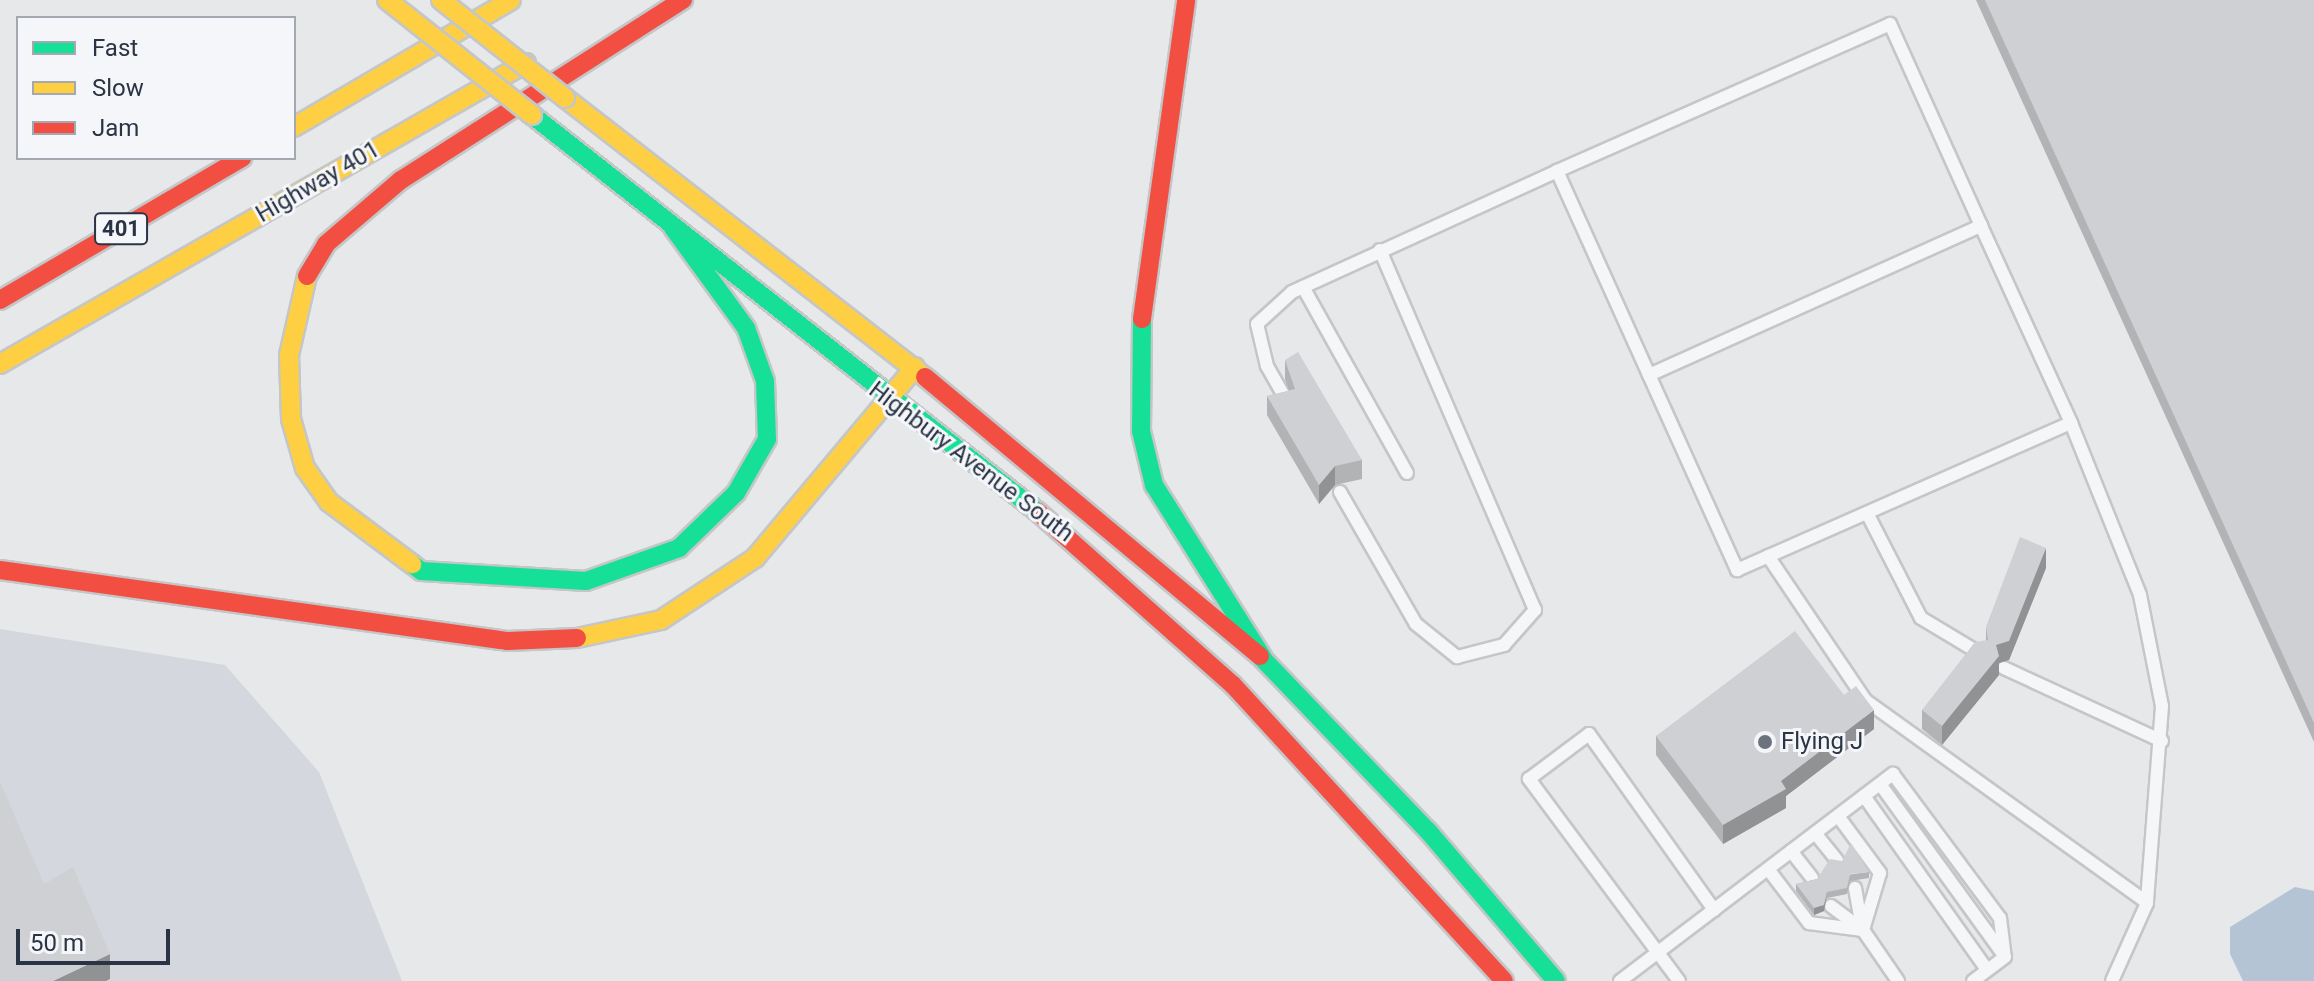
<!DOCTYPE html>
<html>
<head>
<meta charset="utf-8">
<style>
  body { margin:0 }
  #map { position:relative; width:2314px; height:981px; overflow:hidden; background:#e6e8ea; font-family:Roboto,sans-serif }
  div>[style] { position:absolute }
  .built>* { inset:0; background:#d4d7dd }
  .water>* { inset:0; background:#b4c4d5 }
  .roads { filter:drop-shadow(2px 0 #c4c6c8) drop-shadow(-2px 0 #c4c6c8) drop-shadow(0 2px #c4c6c8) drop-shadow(0 -2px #c4c6c8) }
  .lane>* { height:12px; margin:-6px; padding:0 6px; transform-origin:6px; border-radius:6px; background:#f5f6f7 }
  .fast>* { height:18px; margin:-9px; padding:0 9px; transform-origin:9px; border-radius:9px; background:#16e098 }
  .slow>* { height:18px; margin:-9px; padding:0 9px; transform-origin:9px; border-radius:9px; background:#ffcf43 }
  .jam>* { height:18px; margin:-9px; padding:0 9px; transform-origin:9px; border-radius:9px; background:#f24e42 }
  .bridges { filter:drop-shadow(2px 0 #c4c6c8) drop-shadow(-2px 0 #c4c6c8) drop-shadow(0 2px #c4c6c8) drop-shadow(0 -2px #c4c6c8) }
  .slow-bridge>* { height:18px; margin:-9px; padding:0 9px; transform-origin:9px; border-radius:9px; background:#ffcf43 }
  .wall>* { inset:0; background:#b1b3b5 }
  .shaded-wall>* { inset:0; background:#909294 }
  .building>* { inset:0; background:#ced0d3 }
  .dots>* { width:22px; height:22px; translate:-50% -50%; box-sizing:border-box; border:4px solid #f4f6f9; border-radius:50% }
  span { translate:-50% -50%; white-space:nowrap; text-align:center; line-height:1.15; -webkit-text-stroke:6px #f4f6f9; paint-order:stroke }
  .shield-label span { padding:2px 6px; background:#f4f6f9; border:2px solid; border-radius:6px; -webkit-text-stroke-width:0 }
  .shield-label { font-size:22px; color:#2b3445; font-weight:700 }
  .street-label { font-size:24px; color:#2b3445 }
  .poi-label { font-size:24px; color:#2b3445 }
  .left { translate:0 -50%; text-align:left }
  .legend { position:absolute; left:16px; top:16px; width:280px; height:144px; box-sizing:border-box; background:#f4f6f9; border:2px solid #a4a8b1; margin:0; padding:10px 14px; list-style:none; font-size:24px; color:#2b3445 }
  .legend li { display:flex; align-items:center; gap:16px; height:40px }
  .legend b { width:40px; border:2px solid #a4a8b1 }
  .scale { position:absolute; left:16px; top:929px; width:154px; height:36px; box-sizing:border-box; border:4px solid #2b3445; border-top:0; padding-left:10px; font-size:24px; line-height:28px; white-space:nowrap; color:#2b3445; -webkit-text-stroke:6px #f4f6f9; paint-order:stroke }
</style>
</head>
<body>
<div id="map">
  <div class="built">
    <i style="clip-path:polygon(0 629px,225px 665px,319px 772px,402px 981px,0 981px)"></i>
  </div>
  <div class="water">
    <i style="clip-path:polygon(2295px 887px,2314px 891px,2314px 981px,2243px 981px,2230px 954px,2230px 927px)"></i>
  </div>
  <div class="roads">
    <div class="lane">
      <i style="left:1557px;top:171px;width:364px;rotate:-23.8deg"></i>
      <i style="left:1890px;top:24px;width:222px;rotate:65.7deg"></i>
      <i style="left:1303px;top:287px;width:213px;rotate:60.8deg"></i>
      <i style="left:1649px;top:375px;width:364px;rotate:-24.2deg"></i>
      <i style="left:1981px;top:226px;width:217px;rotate:65.4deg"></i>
      <i style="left:1288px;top:403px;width:43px;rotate:-119.6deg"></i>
      <i style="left:1267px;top:366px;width:43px;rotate:-103.4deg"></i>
      <i style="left:1257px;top:324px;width:47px;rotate:-42.4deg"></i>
      <i style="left:1292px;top:292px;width:291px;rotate:-24.5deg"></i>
      <i style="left:1557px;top:171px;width:438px;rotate:65.7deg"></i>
      <i style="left:1737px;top:570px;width:365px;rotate:-23.8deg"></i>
      <i style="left:2071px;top:423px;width:185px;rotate:68.1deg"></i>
      <i style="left:2140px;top:595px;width:113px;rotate:78.8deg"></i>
      <i style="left:2162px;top:706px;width:198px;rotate:94.4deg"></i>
      <i style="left:2147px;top:903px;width:85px;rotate:114.2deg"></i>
      <i style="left:1340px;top:492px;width:152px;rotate:60.1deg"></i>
      <i style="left:1416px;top:624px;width:53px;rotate:38.8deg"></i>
      <i style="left:1457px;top:657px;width:49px;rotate:-14.3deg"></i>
      <i style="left:1504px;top:645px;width:47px;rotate:-48.5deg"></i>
      <i style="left:1535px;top:610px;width:392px;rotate:-113.3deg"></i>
      <i style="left:1867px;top:513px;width:118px;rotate:62.8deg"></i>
      <i style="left:1921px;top:618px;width:70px;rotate:31deg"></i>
      <i style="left:1768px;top:556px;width:174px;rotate:56deg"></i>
      <i style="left:1865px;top:700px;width:347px;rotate:35.7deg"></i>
      <i style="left:2004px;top:668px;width:174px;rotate:24.8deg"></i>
      <i style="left:1880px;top:784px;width:210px;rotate:54.1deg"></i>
      <i style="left:1864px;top:796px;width:213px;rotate:54.7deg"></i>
      <i style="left:1838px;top:816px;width:71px;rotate:53.6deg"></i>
      <i style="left:1880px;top:873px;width:59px;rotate:106.6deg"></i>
      <i style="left:1815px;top:833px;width:35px;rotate:51deg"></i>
      <i style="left:1791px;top:851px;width:34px;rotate:52deg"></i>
      <i style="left:1768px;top:869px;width:68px;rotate:52.8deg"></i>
      <i style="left:1809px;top:923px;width:54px;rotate:7.4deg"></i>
      <i style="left:1855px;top:888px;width:40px;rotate:80deg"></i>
      <i style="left:1831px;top:906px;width:40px;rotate:37deg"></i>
      <i style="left:1863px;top:930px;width:62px;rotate:55.5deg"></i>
      <i style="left:1620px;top:981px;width:343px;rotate:-37.2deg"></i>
      <i style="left:1893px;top:774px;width:179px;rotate:53.4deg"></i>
      <i style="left:2000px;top:918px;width:39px;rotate:83deg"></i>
      <i style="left:1679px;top:981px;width:252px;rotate:-126.6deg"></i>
      <i style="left:1529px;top:779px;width:75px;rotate:-36.9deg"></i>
      <i style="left:1589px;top:734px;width:216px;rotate:54.6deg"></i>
      <i style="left:1973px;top:981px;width:40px;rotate:-37deg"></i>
    </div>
    <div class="fast">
      <i style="left:532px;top:115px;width:643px;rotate:38.12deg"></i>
      <i style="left:1142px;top:319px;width:112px;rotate:90.5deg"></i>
      <i style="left:1141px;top:431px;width:56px;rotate:76.5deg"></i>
      <i style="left:1154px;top:485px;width:204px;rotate:57.8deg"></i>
      <i style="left:412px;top:564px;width:11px;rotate:38deg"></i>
      <i style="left:421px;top:571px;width:165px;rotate:3.5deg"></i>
      <i style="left:586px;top:581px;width:99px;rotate:-19.5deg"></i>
      <i style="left:679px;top:548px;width:79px;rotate:-44deg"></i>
      <i style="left:736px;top:493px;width:62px;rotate:-60.1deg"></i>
      <i style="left:767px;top:439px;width:58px;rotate:-92deg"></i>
      <i style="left:765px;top:381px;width:56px;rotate:-109.7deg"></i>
      <i style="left:746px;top:328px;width:124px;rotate:-126.1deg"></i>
      <i style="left:1260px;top:656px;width:243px;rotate:46.2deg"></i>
      <i style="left:1428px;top:831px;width:197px;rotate:49.5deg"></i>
    </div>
    <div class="slow">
      <i style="left:565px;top:98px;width:455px;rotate:37.8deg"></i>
      <i style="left:294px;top:127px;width:251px;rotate:-30.3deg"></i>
      <i style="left:307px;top:276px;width:81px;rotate:102.8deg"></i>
      <i style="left:289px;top:355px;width:64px;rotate:88.2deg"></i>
      <i style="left:291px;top:419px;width:51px;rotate:74.1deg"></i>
      <i style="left:305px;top:468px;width:42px;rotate:54.8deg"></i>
      <i style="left:329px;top:502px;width:104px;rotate:36.8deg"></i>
      <i style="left:0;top:364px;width:606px;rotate:-29.78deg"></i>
      <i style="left:577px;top:638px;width:86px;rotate:-12.1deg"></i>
      <i style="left:661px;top:620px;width:113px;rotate:-33.4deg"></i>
      <i style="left:755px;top:558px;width:249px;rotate:-50deg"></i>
    </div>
    <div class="jam">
      <i style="left:307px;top:276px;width:37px;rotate:-59deg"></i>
      <i style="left:326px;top:244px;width:99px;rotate:-40.5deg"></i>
      <i style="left:401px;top:180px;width:335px;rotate:-32.6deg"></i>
      <i style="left:0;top:300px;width:281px;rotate:-30.4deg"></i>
      <i style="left:1142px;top:319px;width:322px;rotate:-82.1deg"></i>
      <i style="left:925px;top:377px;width:436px;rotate:39.8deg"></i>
      <i style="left:1038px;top:512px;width:261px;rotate:41.6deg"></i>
      <i style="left:1233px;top:685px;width:401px;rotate:47.5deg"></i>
      <i style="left:0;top:570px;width:513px;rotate:7.96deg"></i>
      <i style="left:508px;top:641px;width:69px;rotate:-2.5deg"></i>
    </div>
  </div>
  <div class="bridges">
    <div class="slow-bridge">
      <i style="left:387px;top:0;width:185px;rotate:38.4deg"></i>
      <i style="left:441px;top:0;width:158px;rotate:38.3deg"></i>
    </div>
  </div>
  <div class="wall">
    <i style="clip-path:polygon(1976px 0,2314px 0,2314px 742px)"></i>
    <i style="clip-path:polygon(1285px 360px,1362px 460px,1362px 479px,1335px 485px,1319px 504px,1267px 415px,1267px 396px,1289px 391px,1285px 379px)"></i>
    <i style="clip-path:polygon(2046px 568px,2009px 660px,1999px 663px,1999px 675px,1942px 745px,1922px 729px,1922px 710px,1986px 641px,1986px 627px)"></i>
    <i style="clip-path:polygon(1844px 695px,1874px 729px,1786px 796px,1786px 808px,1723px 844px,1656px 755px,1656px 736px)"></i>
    <i style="clip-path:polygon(1869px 872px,1869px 878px,1850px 881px,1847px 894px,1827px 898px,1824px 911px,1814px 915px,1796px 891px,1796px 884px,1817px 879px)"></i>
  </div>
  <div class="shaded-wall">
    <i style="clip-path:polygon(1335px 466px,1335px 485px,1319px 504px,1319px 485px)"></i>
    <i style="clip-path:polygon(2046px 548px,2046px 568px,2009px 660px,1999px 663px,1999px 675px,1942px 745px,1942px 726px,1996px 645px)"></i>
    <i style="clip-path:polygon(1874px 710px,1874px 729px,1786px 796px,1786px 808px,1723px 844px,1723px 825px)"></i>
    <i style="clip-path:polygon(1827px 892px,1824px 911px,1814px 915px,1814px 908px)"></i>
    <i style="clip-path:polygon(110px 954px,110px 979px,106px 981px,53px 981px)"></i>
  </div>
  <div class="building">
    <i style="clip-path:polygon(1985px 0,2314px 0,2314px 723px)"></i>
    <i style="clip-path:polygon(1298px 352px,1362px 460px,1335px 466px,1319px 485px,1267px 396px,1295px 389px,1285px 360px)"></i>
    <i style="clip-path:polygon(2020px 537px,2046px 548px,2009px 641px,1996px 645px,1999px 656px,1942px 726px,1922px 710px,1975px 642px,1988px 640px,1986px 627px)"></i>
    <i style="clip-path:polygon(1795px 631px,1844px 695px,1856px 686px,1874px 710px,1781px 781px,1786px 789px,1723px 825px,1656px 736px)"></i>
    <i style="clip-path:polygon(0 782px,44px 884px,73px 867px,110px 954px,53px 981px,0 981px)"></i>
    <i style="clip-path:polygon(1851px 843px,1869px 872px,1850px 874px,1847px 888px,1827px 892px,1824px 905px,1814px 908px,1796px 884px,1817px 879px,1830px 859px,1842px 861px)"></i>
  </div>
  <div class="dots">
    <i style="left:1765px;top:742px;background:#6c737f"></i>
  </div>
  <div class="shield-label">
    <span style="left:121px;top:229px">401</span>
  </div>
  <div class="street-label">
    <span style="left:318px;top:182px;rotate:-30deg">Highway 401</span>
    <span style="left:971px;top:462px;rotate:37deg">Highbury Avenue South</span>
  </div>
  <div class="poi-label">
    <span class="left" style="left:1781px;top:742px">Flying J</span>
  </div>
  <ul class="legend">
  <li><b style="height:10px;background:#16e098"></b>Fast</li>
  <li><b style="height:10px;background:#ffcf43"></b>Slow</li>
  <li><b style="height:10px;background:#f24e42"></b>Jam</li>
  </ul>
  <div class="scale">50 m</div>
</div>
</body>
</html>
